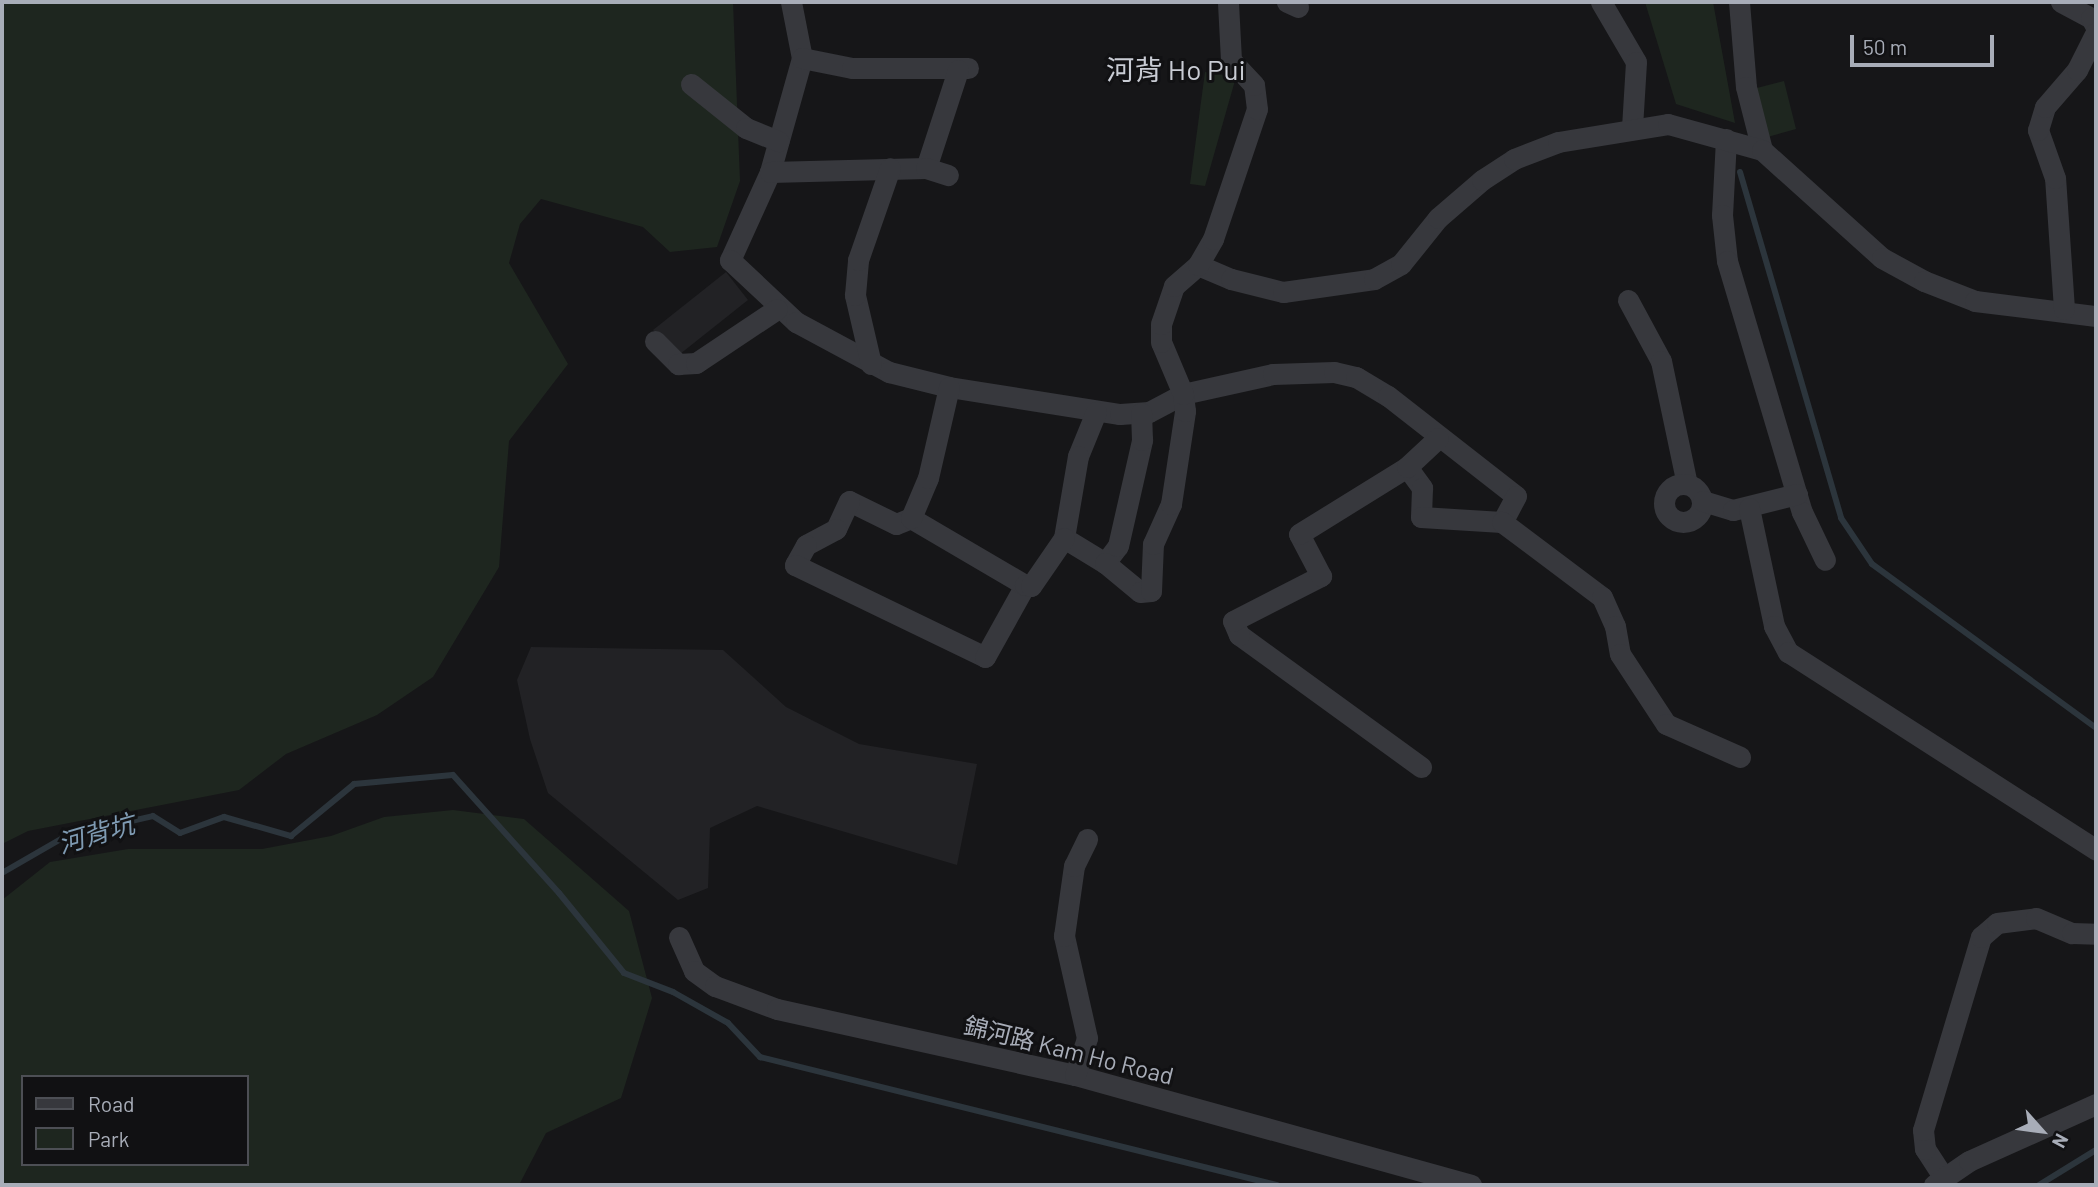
<!DOCTYPE html>
<html>
<head>
<meta charset="utf-8">
<style>
  body { margin:0 }
  #map { position:relative; width:2098px; height:1187px; overflow:hidden; background:#161618; font-family:Barlow,"Noto Sans TC",sans-serif }
  div>[style] { position:absolute }
  .built>* { inset:0; background:#222225 }
  .green>* { inset:0; background:#1e261f }
  .stream>* { height:6px; margin:-3px; padding:0 3px; transform-origin:3px; border-radius:3px; background:#2c353c }
  .street>* { height:21px; margin:-10.5px; padding:0 10.5px; transform-origin:10.5px; border-radius:10.5px; background:#37383d }
  .street>.ring { margin:-10.5px; padding:0; box-sizing:content-box; background:none; border:21px solid #37383d; border-radius:50% }
  span { translate:-50% -50%; white-space:nowrap; text-align:center; line-height:1.15; -webkit-text-stroke:6px #111113; paint-order:stroke }
  .street-label { font-size:24px; color:#a8adb8 }
  .water-label { font-size:26px; color:#7f9bb3; font-style:italic }
  .quarter-label { font-size:28px; color:#c9ccd4 }
  .frame { position:absolute; inset:0; border:4px solid #a8adb8; pointer-events:none }
  .legend { position:absolute; left:21px; top:1075px; width:228px; height:91px; box-sizing:border-box; background:#111113; border:2px solid #4d4f55; margin:0; padding:9px 12px; list-style:none; font-size:21px; color:#a8adb8 }
  .legend li { display:flex; align-items:center; gap:14px; height:35px }
  .legend b { width:35px; border:2px solid #4d4f55 }
  .north { position:absolute; left:2007px; top:1096px; width:70px; height:70px; -webkit-text-stroke:5px #111113; paint-order:stroke; rotate:118deg; font-size:19px; font-weight:700; line-height:28px; text-align:center; color:#a8adb8 }
  .north::after { content:''; display:block; margin:auto; width:24px; height:32px; background:#a8adb8; clip-path:polygon(50% 0,100% 100%,50% 72%,0 100%) }
  .scale { position:absolute; left:1850px; top:35px; width:144px; height:32px; box-sizing:border-box; border:4px solid #a8adb8; border-top:0; padding-left:9px; font-size:21px; line-height:24px; white-space:nowrap; color:#a8adb8; -webkit-text-stroke:5px #111113; paint-order:stroke }
</style>
</head>
<body>
<div id="map">
  <div class="built">
    <i style="clip-path:polygon(726px 272px,748px 300px,675px 358px,653px 330px)"></i>
    <i style="clip-path:polygon(531px 647px,723px 650px,786px 707px,859px 744px,977px 764px,957px 865px,757px 806px,710px 828px,708px 888px,678px 900px,548px 793px,530px 739px,517px 680px)"></i>
  </div>
  <div class="green">
    <i style="clip-path:polygon(2px 2px,733px 2px,740px 181px,717px 247px,670px 252px,643px 227px,541px 199px,520px 224px,509px 263px,568px 364px,509px 441px,499px 567px,433px 677px,377px 715px,286px 754px,239px 790px,28px 831px,2px 844px)"></i>
    <i style="clip-path:polygon(1645px 2px,1713px 2px,1735px 123px,1676px 104px)"></i>
    <i style="clip-path:polygon(1205px 72px,1236px 77px,1205px 186px,1190px 184px)"></i>
    <i style="clip-path:polygon(1784px 81px,1796px 129px,1764px 138px,1753px 89px)"></i>
    <i style="clip-path:polygon(evenodd,453px 810px,524px 819px,629px 911px,652px 998px,621px 1098px,546px 1133px,519px 1185px,2px 1185px,2px 900px,50px 862px,128px 849px,262px 849px,331px 836px,384px 817px,453px 810px,23px 1077px,247px 1077px,247px 1164px,23px 1164px,23px 1077px)"></i>
  </div>
  <div class="stream">
    <i style="left:1740px;top:172px;width:360px;rotate:73.7deg"></i>
    <i style="left:1841px;top:518px;width:55px;rotate:56deg"></i>
    <i style="left:1872px;top:564px;width:278px;rotate:36.2deg"></i>
    <i style="left:2px;top:873px;width:74px;rotate:-30deg"></i>
    <i style="left:66px;top:836px;width:89px;rotate:-12.9deg"></i>
    <i style="left:153px;top:816px;width:32px;rotate:32deg"></i>
    <i style="left:180px;top:833px;width:47px;rotate:-20deg"></i>
    <i style="left:224px;top:817px;width:70px;rotate:15.8deg"></i>
    <i style="left:291px;top:836px;width:82px;rotate:-39.5deg"></i>
    <i style="left:354px;top:784px;width:99px;rotate:-5.2deg"></i>
    <i style="left:453px;top:775px;width:159px;rotate:48.1deg"></i>
    <i style="left:559px;top:893px;width:103px;rotate:50.9deg"></i>
    <i style="left:624px;top:973px;width:53px;rotate:21.2deg"></i>
    <i style="left:673px;top:992px;width:63px;rotate:29.4deg"></i>
    <i style="left:728px;top:1023px;width:47px;rotate:46.7deg"></i>
    <i style="left:760px;top:1057px;width:533px;rotate:13.91deg"></i>
    <i style="left:2039px;top:1185px;width:67px;rotate:-31.6deg"></i>
  </div>
  <div class="street">
    <i style="left:791px;top:2px;width:57px;rotate:78.9deg"></i>
    <i style="left:802px;top:58px;width:118px;rotate:105.7deg"></i>
    <i style="left:770px;top:172px;width:97px;rotate:114.4deg"></i>
    <i style="left:730px;top:260px;width:91px;rotate:43.2deg"></i>
    <i style="left:796px;top:322px;width:106px;rotate:28.3deg"></i>
    <i style="left:889px;top:372px;width:62px;rotate:14deg"></i>
    <i style="left:949px;top:387px;width:173px;rotate:9deg"></i>
    <i style="left:1120px;top:414px;width:29px;rotate:-4deg"></i>
    <i style="left:1149px;top:412px;width:38px;rotate:-28deg"></i>
    <i style="left:1183px;top:394px;width:92px;rotate:-12.5deg"></i>
    <i style="left:1273px;top:374px;width:61px;rotate:-1.9deg"></i>
    <i style="left:1334px;top:372px;width:23px;rotate:13deg"></i>
    <i style="left:1356px;top:377px;width:37px;rotate:31deg"></i>
    <i style="left:1388px;top:396px;width:162px;rotate:38deg"></i>
    <i style="left:1516px;top:496px;width:30px;rotate:118deg"></i>
    <i style="left:1287px;top:2px;width:12px;rotate:24deg"></i>
    <i style="left:1601px;top:2px;width:69px;rotate:59.7deg"></i>
    <i style="left:1636px;top:62px;width:66px;rotate:93.5deg"></i>
    <i style="left:1739px;top:2px;width:85px;rotate:85.3deg"></i>
    <i style="left:1746px;top:87px;width:65px;rotate:75.7deg"></i>
    <i style="left:2061px;top:2px;width:34px;rotate:28deg"></i>
    <i style="left:2091px;top:18px;width:10px;rotate:61deg"></i>
    <i style="left:802px;top:58px;width:51px;rotate:11.3deg"></i>
    <i style="left:852px;top:68px;width:116px"></i>
    <i style="left:691px;top:84px;width:70px;rotate:38.7deg"></i>
    <i style="left:746px;top:128px;width:35px;rotate:22deg"></i>
    <i style="left:1726px;top:139px;width:76px;rotate:93deg"></i>
    <i style="left:1722px;top:215px;width:46px;rotate:83.8deg"></i>
    <i style="left:1727px;top:261px;width:262px;rotate:73.4deg"></i>
    <i style="left:1802px;top:512px;width:53px;rotate:64.4deg"></i>
    <i style="left:926px;top:168px;width:103px;rotate:-71.9deg"></i>
    <i style="left:770px;top:172px;width:156px;rotate:-1.5deg"></i>
    <i style="left:926px;top:168px;width:23px;rotate:18deg"></i>
    <i style="left:1198px;top:265px;width:36px;rotate:23deg"></i>
    <i style="left:1231px;top:279px;width:54px;rotate:14deg"></i>
    <i style="left:1283px;top:292px;width:92px;rotate:-8.1deg"></i>
    <i style="left:1374px;top:279px;width:31px;rotate:-29deg"></i>
    <i style="left:1401px;top:264px;width:59px;rotate:-51.2deg"></i>
    <i style="left:1438px;top:218px;width:58px;rotate:-40.8deg"></i>
    <i style="left:1482px;top:180px;width:38px;rotate:-33deg"></i>
    <i style="left:1514px;top:159px;width:47px;rotate:-21.1deg"></i>
    <i style="left:1558px;top:142px;width:111px;rotate:-9.3deg"></i>
    <i style="left:1668px;top:124px;width:98px;rotate:15.5deg"></i>
    <i style="left:1762px;top:150px;width:161px;rotate:42deg"></i>
    <i style="left:1882px;top:258px;width:48px;rotate:28.7deg"></i>
    <i style="left:1924px;top:281px;width:55px;rotate:21.4deg"></i>
    <i style="left:1975px;top:301px;width:122px;rotate:7.1deg"></i>
    <i style="left:1628px;top:300px;width:69px;rotate:61.6deg"></i>
    <i style="left:1661px;top:361px;width:126px;rotate:78.1deg"></i>
    <i style="left:2064px;top:309px;width:131px;rotate:-93.9deg"></i>
    <i style="left:2055px;top:178px;width:51px;rotate:-109.5deg"></i>
    <i style="left:2038px;top:130px;width:24px;rotate:-73deg"></i>
    <i style="left:2045px;top:107px;width:49px;rotate:-49.1deg"></i>
    <i style="left:2077px;top:70px;width:42px;rotate:-63.4deg"></i>
    <i style="left:655px;top:341px;width:33px;rotate:45deg"></i>
    <i style="left:678px;top:364px;width:18px;rotate:-3deg"></i>
    <i style="left:696px;top:363px;width:97px;rotate:-33.7deg"></i>
    <i style="left:871px;top:364px;width:71px;rotate:-103.1deg"></i>
    <i style="left:855px;top:295px;width:35px;rotate:-85deg"></i>
    <i style="left:858px;top:260px;width:97px;rotate:-70.8deg"></i>
    <i style="left:1096px;top:412px;width:48px;rotate:112.2deg"></i>
    <i style="left:1078px;top:456px;width:83px;rotate:99.7deg"></i>
    <i style="left:1064px;top:538px;width:48px;rotate:31.4deg"></i>
    <i style="left:1105px;top:563px;width:21px;rotate:-53deg"></i>
    <i style="left:1118px;top:546px;width:109px;rotate:-77.2deg"></i>
    <i style="left:1142px;top:440px;width:27px;rotate:-92deg"></i>
    <i style="left:1407px;top:467px;width:26px;rotate:54deg"></i>
    <i style="left:1422px;top:488px;width:29px;rotate:92deg"></i>
    <i style="left:1421px;top:517px;width:81px;rotate:3.5deg"></i>
    <i style="left:1502px;top:522px;width:125px;rotate:36.9deg"></i>
    <i style="left:1602px;top:597px;width:32px;rotate:66deg"></i>
    <i style="left:1615px;top:626px;width:28px;rotate:80deg"></i>
    <i style="left:1620px;top:654px;width:84px;rotate:56.7deg"></i>
    <i style="left:1666px;top:724px;width:81px;rotate:24deg"></i>
    <i class="ring" style="left:1664px;top:484px;width:17px;height:17px"></i>
    <i style="left:1703px;top:501px;width:31px;rotate:17deg"></i>
    <i style="left:1733px;top:510px;width:66px;rotate:-14deg"></i>
    <i style="left:1749px;top:508px;width:121px;rotate:78deg"></i>
    <i style="left:1774px;top:626px;width:30px;rotate:62deg"></i>
    <i style="left:1788px;top:652px;width:366px;rotate:32.7deg"></i>
    <i style="left:911px;top:518px;width:16px;rotate:158deg"></i>
    <i style="left:896px;top:524px;width:52px;rotate:-153.9deg"></i>
    <i style="left:849px;top:501px;width:31px;rotate:115deg"></i>
    <i style="left:836px;top:529px;width:34px;rotate:152deg"></i>
    <i style="left:806px;top:545px;width:23px;rotate:119deg"></i>
    <i style="left:795px;top:565px;width:211px;rotate:25.8deg"></i>
    <i style="left:985px;top:657px;width:82px;rotate:-60.9deg"></i>
    <i style="left:1025px;top:585px;width:132px;rotate:-149.6deg"></i>
    <i style="left:911px;top:518px;width:43px;rotate:-67deg"></i>
    <i style="left:928px;top:478px;width:93px;rotate:-77deg"></i>
    <i style="left:1105px;top:563px;width:45px;rotate:39.6deg"></i>
    <i style="left:1140px;top:592px;width:11px;rotate:-5deg"></i>
    <i style="left:1151px;top:591px;width:47px;rotate:-87.6deg"></i>
    <i style="left:1153px;top:544px;width:44px;rotate:-65.8deg"></i>
    <i style="left:1171px;top:504px;width:94px;rotate:-81.4deg"></i>
    <i style="left:1185px;top:411px;width:17px;rotate:-97deg"></i>
    <i style="left:1183px;top:394px;width:56px;rotate:-112.9deg"></i>
    <i style="left:1161px;top:342px;width:18px;rotate:-90deg"></i>
    <i style="left:1161px;top:324px;width:40px;rotate:-71.1deg"></i>
    <i style="left:1174px;top:286px;width:32px;rotate:-41deg"></i>
    <i style="left:1198px;top:265px;width:30px;rotate:-60deg"></i>
    <i style="left:1213px;top:239px;width:137px;rotate:-71.3deg"></i>
    <i style="left:1257px;top:109px;width:24px;rotate:-97deg"></i>
    <i style="left:1254px;top:85px;width:34px;rotate:-133deg"></i>
    <i style="left:1231px;top:60px;width:58px;rotate:-93deg"></i>
    <i style="left:1025px;top:585px;width:6px;rotate:9deg"></i>
    <i style="left:1031px;top:586px;width:58px;rotate:-55.5deg"></i>
    <i style="left:1421px;top:767px;width:225px;rotate:-144deg"></i>
    <i style="left:1239px;top:635px;width:15px;rotate:-113deg"></i>
    <i style="left:1233px;top:621px;width:99px;rotate:-27.1deg"></i>
    <i style="left:1321px;top:576px;width:47px;rotate:-117.6deg"></i>
    <i style="left:1299px;top:534px;width:127px;rotate:-31.8deg"></i>
    <i style="left:1407px;top:467px;width:42px;rotate:-43.1deg"></i>
    <i style="left:679px;top:937px;width:37px;rotate:66deg"></i>
    <i style="left:694px;top:971px;width:26px;rotate:36deg"></i>
    <i style="left:715px;top:986px;width:66px;rotate:20.4deg"></i>
    <i style="left:777px;top:1009px;width:305px;rotate:12.5deg"></i>
    <i style="left:1075px;top:1075px;width:411px;rotate:15.5deg"></i>
    <i style="left:1075px;top:1075px;width:39px;rotate:-72deg"></i>
    <i style="left:1087px;top:1038px;width:105px;rotate:-102.7deg"></i>
    <i style="left:1064px;top:936px;width:71px;rotate:-81.9deg"></i>
    <i style="left:1074px;top:866px;width:30px;rotate:-64deg"></i>
    <i style="left:1944px;top:1178px;width:35px;rotate:-123deg"></i>
    <i style="left:1925px;top:1149px;width:19px;rotate:-96deg"></i>
    <i style="left:1923px;top:1130px;width:202px;rotate:-73.3deg"></i>
    <i style="left:1981px;top:937px;width:21px;rotate:-41deg"></i>
    <i style="left:1997px;top:923px;width:39px;rotate:-7deg"></i>
    <i style="left:2036px;top:918px;width:39px;rotate:23deg"></i>
    <i style="left:2072px;top:933px;width:24px;rotate:2deg"></i>
    <i style="left:1934px;top:1185px;width:42px;rotate:-34.4deg"></i>
    <i style="left:1969px;top:1161px;width:139px;rotate:-24.2deg"></i>
  </div>
  <div class="street-label">
    <span style="left:1069px;top:1050px;rotate:14deg">錦河路 Kam Ho Road</span>
  </div>
  <div class="water-label">
    <span style="left:96px;top:833px;rotate:-16deg">河背坑</span>
  </div>
  <div class="quarter-label">
    <span style="left:1176px;top:69px">河背 Ho Pui</span>
  </div>
  <div class="frame"></div>
  <ul class="legend">
  <li><b style="height:9px;background:#37383d"></b>Road</li>
  <li><b style="height:19px;background:#1e261f"></b>Park</li>
  </ul>
  <div class="north">N</div>
  <div class="scale">50 m</div>
</div>
</body>
</html>
